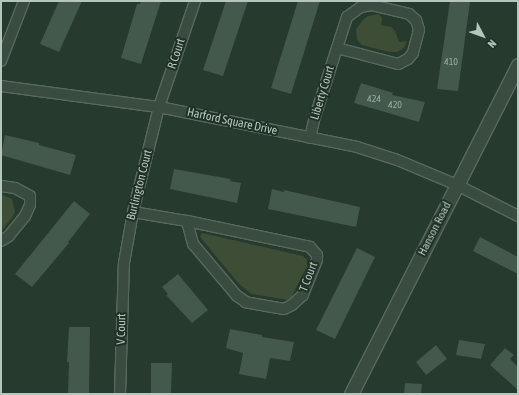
<!DOCTYPE html>
<html>
<head>
<meta charset="utf-8">
<style>
  body { margin:0 }
  #map { position:relative; width:519px; height:395px; overflow:hidden; background:#263a2e; font-family:"Asap Condensed",sans-serif }
  div>[style] { position:absolute }
  .green>* { inset:0; background:#3e4d36 }
  .building>* { inset:0; background:#43594c }
  .roads { filter:drop-shadow(1px 0 #58695e) drop-shadow(-1px 0 #58695e) drop-shadow(0 1px #58695e) drop-shadow(0 -1px #58695e) }
  .minor>* { height:10px; margin:-5px; padding:0 5px; transform-origin:5px; border-radius:5px; background:#3a4b40 }
  .tertiary>* { height:13px; margin:-6.5px; padding:0 6.5px; transform-origin:6.5px; border-radius:6.5px; background:#3a4b40 }
  span { translate:-50% -50%; white-space:nowrap; text-align:center; line-height:1.15; -webkit-text-stroke:4px #1f3025; paint-order:stroke }
  .number-label { font-size:10px; color:#98aba0 }
  .number-label span { -webkit-text-stroke-width:0 }
  .street-label { font-size:12px; color:#b5c6bc }
  .frame { position:absolute; inset:0; border:2px solid #b5c6bc; pointer-events:none }
  .north { position:absolute; left:463px; top:16px; width:40px; height:40px; -webkit-text-stroke:3px #1f3025; paint-order:stroke; rotate:131deg; font-size:11px; font-weight:700; line-height:16px; text-align:center; color:#b5c6bc }
  .north::after { content:''; display:block; margin:auto; width:14px; height:18px; background:#b5c6bc; clip-path:polygon(50% 0,100% 100%,50% 72%,0 100%) }
</style>
</head>
<body>
<div id="map">
  <div class="green">
    <i style="clip-path:polygon(379px 14px,382px 18px,381px 25px,391px 27px,395px 31px,399px 42px,407px 41px,404px 48px,397px 52px,389px 52px,362px 45px,357px 40px,356px 29px,363px 20px,368px 16px)"></i>
    <i style="clip-path:polygon(1px 194px,12px 199px,15px 212px,12px 218px,1px 231px)"></i>
    <i style="clip-path:polygon(202px 233px,303px 256px,307px 260px,307px 266px,291px 298px,288px 300px,252px 294px,239px 284px,200px 237px)"></i>
  </div>
  <div class="building">
    <i style="clip-path:polygon(59px 1px,82px 1px,59px 52px,40px 44px)"></i>
    <i style="clip-path:polygon(141px 1px,161px 1px,141px 64px,121px 58px,137px 4px,140px 4px)"></i>
    <i style="clip-path:polygon(226px 1px,248px 1px,223px 76px,203px 70px)"></i>
    <i style="clip-path:polygon(298px 1px,320px 1px,291px 94px,271px 88px)"></i>
    <i style="clip-path:polygon(450px 1px,470px 2px,458px 91px,437px 89px)"></i>
    <i style="clip-path:polygon(361px 83px,393px 93px,392px 95px,425px 102px,419px 122px,354px 103px)"></i>
    <i style="clip-path:polygon(5px 135px,39px 143px,39px 145px,76px 155px,70px 175px,1px 155px)"></i>
    <i style="clip-path:polygon(174px 169px,231px 179px,230px 181px,241px 183px,237px 203px,170px 189px)"></i>
    <i style="clip-path:polygon(272px 189px,284px 192px,284px 190px,360px 207px,356px 227px,268px 209px)"></i>
    <i style="clip-path:polygon(74px 201px,90px 214px,68px 242px,69px 243px,32px 287px,15px 274px)"></i>
    <i style="clip-path:polygon(480px 237px,518px 257px,518px 274px,473px 251px)"></i>
    <i style="clip-path:polygon(357px 248px,375px 257px,335px 339px,316px 330px)"></i>
    <i style="clip-path:polygon(178px 274px,208px 310px,192px 323px,166px 295px,168px 294px,162px 287px)"></i>
    <i style="clip-path:polygon(69px 327px,90px 327px,89px 394px,68px 394px,69px 362px,67px 362px)"></i>
    <i style="clip-path:polygon(230px 329px,262px 335px,262px 337px,294px 342px,290px 361px,270px 358px,266px 379px,239px 374px,243px 353px,226px 348px)"></i>
    <i style="clip-path:polygon(459px 340px,485px 344px,481px 359px,456px 355px)"></i>
    <i style="clip-path:polygon(436px 345px,447px 359px,426px 375px,416px 362px)"></i>
    <i style="clip-path:polygon(505px 348px,514px 355px,510px 359px,518px 367px,518px 390px,490px 365px)"></i>
    <i style="clip-path:polygon(151px 363px,172px 363px,171px 394px,151px 394px)"></i>
    <i style="clip-path:polygon(405px 383px,422px 384px,421px 394px,404px 394px)"></i>
  </div>
  <div class="roads">
    <div class="minor">
      <i style="left:1px;top:61px;width:64px;rotate:-69deg"></i>
      <i style="left:1px;top:86px;width:159px;rotate:7.6deg"></i>
      <i style="left:159px;top:107px;width:202px;rotate:11.4deg"></i>
      <i style="left:357px;top:147px;width:40px;rotate:18deg"></i>
      <i style="left:395px;top:159px;width:67px;rotate:22.8deg"></i>
      <i style="left:457px;top:185px;width:68px;rotate:26.9deg"></i>
      <i style="left:310px;top:138px;width:18px;rotate:-77deg"></i>
      <i style="left:314px;top:120px;width:76px;rotate:-72.3deg"></i>
      <i style="left:337px;top:48px;width:33px;rotate:-72deg"></i>
      <i style="left:347px;top:17px;width:17px;rotate:-36deg"></i>
      <i style="left:361px;top:7px;width:10px;rotate:-11deg"></i>
      <i style="left:371px;top:5px;width:39px;rotate:13deg"></i>
      <i style="left:409px;top:14px;width:9px;rotate:41deg"></i>
      <i style="left:416px;top:20px;width:10px;rotate:73deg"></i>
      <i style="left:419px;top:30px;width:24px;rotate:105deg"></i>
      <i style="left:413px;top:53px;width:8px;rotate:130deg"></i>
      <i style="left:408px;top:59px;width:11px;rotate:153deg"></i>
      <i style="left:398px;top:64px;width:63px;rotate:-165.3deg"></i>
      <i style="left:1px;top:186px;width:14px;rotate:8deg"></i>
      <i style="left:15px;top:188px;width:17px;rotate:28deg"></i>
      <i style="left:30px;top:196px;width:9px;rotate:90deg"></i>
      <i style="left:30px;top:205px;width:12px;rotate:114deg"></i>
      <i style="left:25px;top:216px;width:26px;rotate:129deg"></i>
      <i style="left:9px;top:236px;width:9px;rotate:148deg"></i>
      <i style="left:133px;top:212px;width:55px;rotate:9.5deg"></i>
      <i style="left:187px;top:221px;width:126px;rotate:11.9deg"></i>
      <i style="left:310px;top:247px;width:11px;rotate:49deg"></i>
      <i style="left:317px;top:255px;width:5px;rotate:90deg"></i>
      <i style="left:317px;top:260px;width:38px;rotate:112deg"></i>
      <i style="left:303px;top:295px;width:15px;rotate:138deg"></i>
      <i style="left:292px;top:305px;width:9px;rotate:153deg"></i>
      <i style="left:284px;top:309px;width:39px;rotate:-170deg"></i>
      <i style="left:246px;top:302px;width:11px;rotate:-146deg"></i>
      <i style="left:237px;top:296px;width:68px;rotate:-130.2deg"></i>
      <i style="left:193px;top:244px;width:24px;rotate:-105deg"></i>
      <i style="left:120px;top:394px;width:131px;rotate:-88.3deg"></i>
      <i style="left:124px;top:263px;width:52px;rotate:-80deg"></i>
      <i style="left:133px;top:212px;width:108px;rotate:-76.1deg"></i>
      <i style="left:159px;top:107px;width:112px;rotate:-71.2deg"></i>
    </div>
    <div class="tertiary">
      <i style="left:351px;top:394px;width:369px;rotate:-63.1deg"></i>
    </div>
  </div>
  <div class="number-label">
    <span style="left:451px;top:62px">410</span>
    <span style="left:374px;top:99px">424</span>
    <span style="left:395px;top:105px">420</span>
  </div>
  <div class="street-label">
    <span style="left:177px;top:54px;rotate:-72deg">R Court</span>
    <span style="left:323px;top:93px;rotate:-73deg">Liberty Court</span>
    <span style="left:232px;top:122px;rotate:12deg">Harford Square Drive</span>
    <span style="left:140px;top:185px;rotate:-76deg">Burlington Court</span>
    <span style="left:435px;top:229px;rotate:-63deg">Hanson Road</span>
    <span style="left:309px;top:277px;rotate:-69deg">T Court</span>
    <span style="left:122px;top:329px;rotate:-89deg">V Court</span>
  </div>
  <div class="frame"></div>
  <div class="north">N</div>
</div>
</body>
</html>
